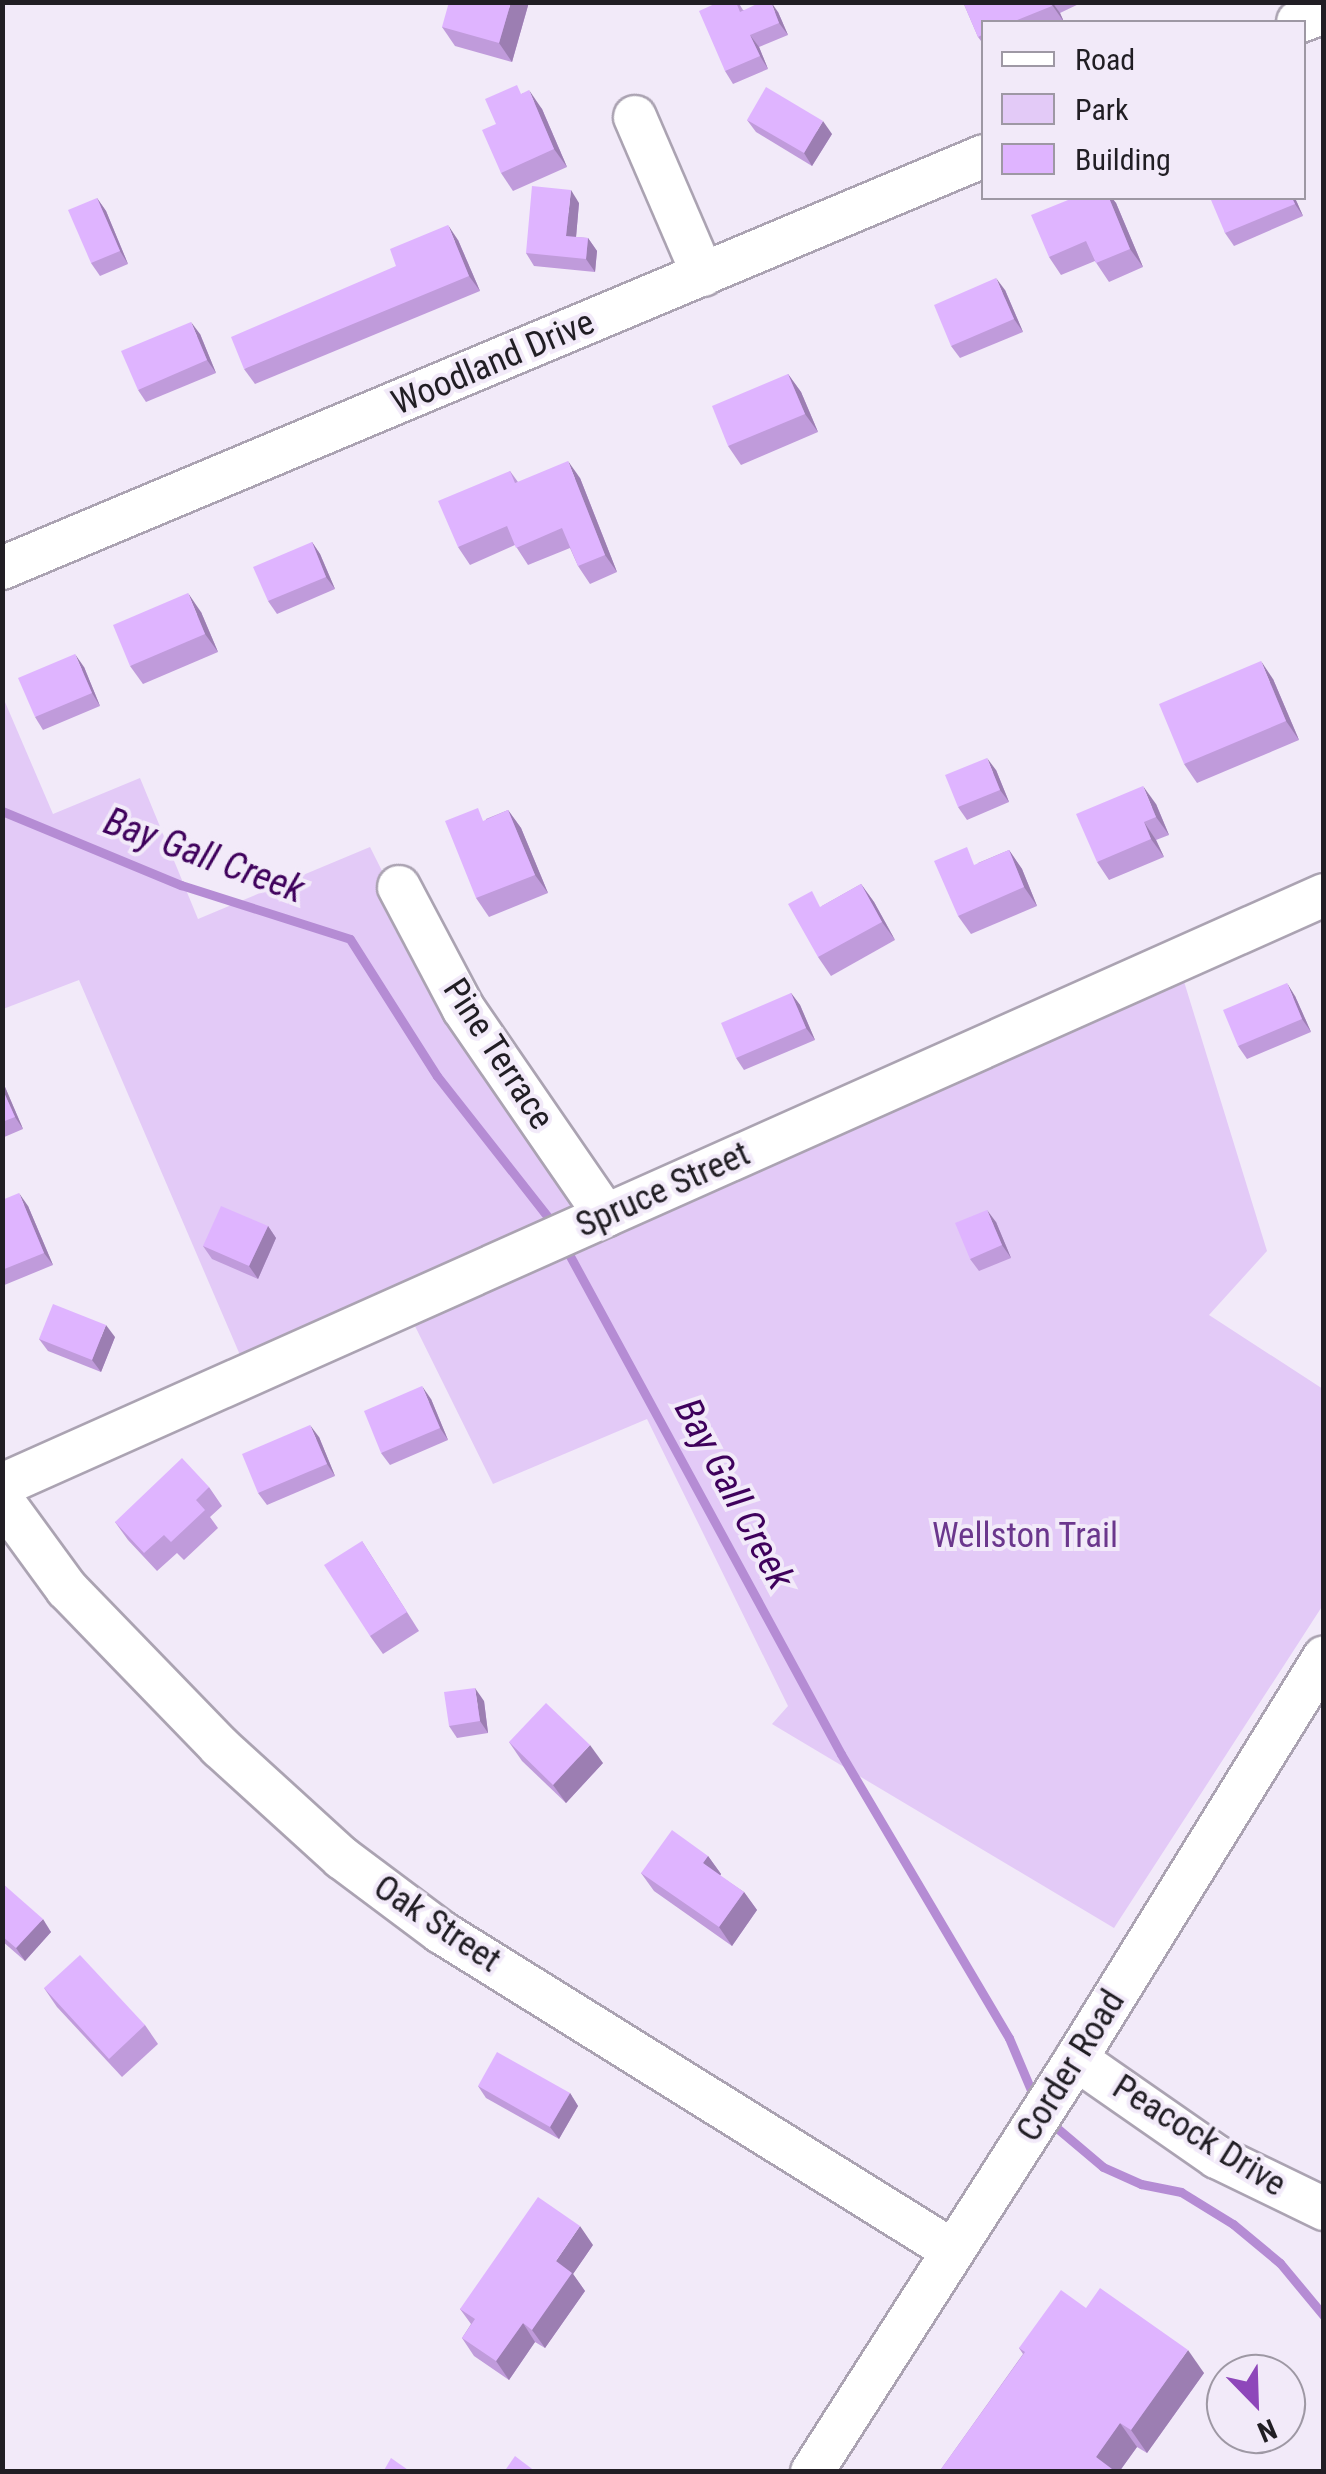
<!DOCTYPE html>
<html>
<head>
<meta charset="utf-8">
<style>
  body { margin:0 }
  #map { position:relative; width:1326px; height:2474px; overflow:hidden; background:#f2eaf9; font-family:"Roboto Condensed",sans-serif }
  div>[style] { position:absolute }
  .green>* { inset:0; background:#e3caf7 }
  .stream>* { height:9px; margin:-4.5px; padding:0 4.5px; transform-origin:4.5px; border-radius:4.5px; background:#b58cd4 }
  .roads { filter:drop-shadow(2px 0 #aba3b2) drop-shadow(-2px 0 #aba3b2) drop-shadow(0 2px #aba3b2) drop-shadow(0 -2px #aba3b2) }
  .minor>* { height:42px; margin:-21px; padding:0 21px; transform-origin:21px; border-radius:21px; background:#fff }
  .wall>* { inset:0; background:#c09bdb }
  .shaded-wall>* { inset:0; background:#9c7eb2 }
  .building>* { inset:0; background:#dfb4ff }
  span { translate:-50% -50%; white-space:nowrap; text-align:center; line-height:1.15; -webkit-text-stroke:8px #f2eaf9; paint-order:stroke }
  .street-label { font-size:35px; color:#211e24 }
  .park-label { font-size:35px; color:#6b378d }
  .water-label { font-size:38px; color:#3f015c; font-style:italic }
  .frame { position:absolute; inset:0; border:5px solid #211e24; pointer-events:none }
  .legend { position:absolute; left:981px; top:20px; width:325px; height:180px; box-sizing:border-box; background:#f2eaf9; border:2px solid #9e98a4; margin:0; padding:12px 18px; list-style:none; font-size:30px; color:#211e24 }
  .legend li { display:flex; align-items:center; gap:20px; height:50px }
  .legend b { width:50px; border:2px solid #9e98a4 }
  .north { position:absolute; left:1206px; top:2354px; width:100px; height:100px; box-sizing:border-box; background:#f2eaf9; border:2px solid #9e98a4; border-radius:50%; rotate:157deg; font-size:28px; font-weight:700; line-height:40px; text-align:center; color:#211e24 }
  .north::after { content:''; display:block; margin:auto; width:35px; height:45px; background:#8e47ba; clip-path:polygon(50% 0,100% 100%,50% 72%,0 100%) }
</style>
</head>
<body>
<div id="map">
  <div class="green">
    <i style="clip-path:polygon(2px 695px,53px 814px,140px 778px,198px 919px,370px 847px,457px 1020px,594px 1211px,243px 1362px,79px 980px,3px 1009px)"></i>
    <i style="clip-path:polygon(1182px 975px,1267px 1251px,1209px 1315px,1323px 1389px,1323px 1605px,1114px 1928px,772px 1724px,788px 1706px,647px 1419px,493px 1484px,411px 1318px)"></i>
  </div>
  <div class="stream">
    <i style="left:2px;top:811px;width:194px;rotate:22.5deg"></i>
    <i style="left:181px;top:885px;width:177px;rotate:17.7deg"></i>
    <i style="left:350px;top:939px;width:162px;rotate:57.6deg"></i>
    <i style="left:437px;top:1076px;width:191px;rotate:51.8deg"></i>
    <i style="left:564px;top:1245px;width:579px;rotate:61.44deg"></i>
    <i style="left:841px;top:1754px;width:330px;rotate:59.4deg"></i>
    <i style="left:1009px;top:2038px;width:69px;rotate:67.1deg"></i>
    <i style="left:1051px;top:2123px;width:68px;rotate:40.2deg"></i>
    <i style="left:1103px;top:2167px;width:42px;rotate:24.1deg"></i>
    <i style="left:1141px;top:2184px;width:41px;rotate:11.3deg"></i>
    <i style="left:1181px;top:2192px;width:61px;rotate:31.6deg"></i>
    <i style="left:1233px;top:2224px;width:61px;rotate:39.7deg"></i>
    <i style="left:1280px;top:2263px;width:69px;rotate:50.3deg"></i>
  </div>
  <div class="roads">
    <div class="minor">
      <i style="left:1298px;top:22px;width:28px;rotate:-21deg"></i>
      <i style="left:635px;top:117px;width:172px;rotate:66.7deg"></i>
      <i style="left:2px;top:568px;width:1065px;rotate:-22.76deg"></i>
      <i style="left:399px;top:887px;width:137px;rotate:62.1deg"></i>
      <i style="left:463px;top:1008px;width:252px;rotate:55.5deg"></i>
      <i style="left:2px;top:1485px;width:1448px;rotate:-24.05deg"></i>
      <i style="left:2px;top:1500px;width:110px;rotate:53.9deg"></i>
      <i style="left:67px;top:1589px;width:220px;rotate:45.9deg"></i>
      <i style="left:220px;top:1747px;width:165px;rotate:42.3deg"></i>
      <i style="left:342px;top:1858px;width:124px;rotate:36.8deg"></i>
      <i style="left:441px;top:1932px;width:603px;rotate:31.92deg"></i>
      <i style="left:1076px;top:2059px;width:172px;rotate:34.8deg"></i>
      <i style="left:1217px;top:2157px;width:119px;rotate:25.9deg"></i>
      <i style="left:812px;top:2472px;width:490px;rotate:-57.4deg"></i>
      <i style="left:1076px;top:2059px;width:472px;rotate:-58.3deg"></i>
    </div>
  </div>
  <div class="wall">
    <i style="clip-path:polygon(529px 2px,512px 62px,455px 46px,442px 27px)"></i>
    <i style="clip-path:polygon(719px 2px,738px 2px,743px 10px,778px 12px,788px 35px,759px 47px,768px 69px,733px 84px,725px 71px)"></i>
    <i style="clip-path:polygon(963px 2px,1083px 2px,1060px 13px,1064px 22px,984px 22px,984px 45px,978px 37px)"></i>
    <i style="clip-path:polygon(523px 93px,542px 109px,567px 167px,513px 191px,501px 173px,496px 124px)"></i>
    <i style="clip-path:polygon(747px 120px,832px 134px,812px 166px,756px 132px)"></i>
    <i style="clip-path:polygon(97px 198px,106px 211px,128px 264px,100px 276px,91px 263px)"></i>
    <i style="clip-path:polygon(1073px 198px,1112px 198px,1116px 203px,1143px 267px,1109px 282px,1095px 261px,1061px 275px,1049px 257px)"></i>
    <i style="clip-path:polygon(1217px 198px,1295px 198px,1303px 216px,1234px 246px,1225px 233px)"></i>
    <i style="clip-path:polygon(579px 203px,576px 237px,588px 238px,597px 251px,595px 272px,534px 266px,526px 253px)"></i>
    <i style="clip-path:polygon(458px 240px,480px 291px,255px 384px,244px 369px)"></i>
    <i style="clip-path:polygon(1005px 290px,1023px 332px,960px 358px,951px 346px)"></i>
    <i style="clip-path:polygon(200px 334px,216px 373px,146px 402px,138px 390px)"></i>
    <i style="clip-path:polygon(788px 374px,801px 392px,818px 432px,741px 465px,728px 446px)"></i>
    <i style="clip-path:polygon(510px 471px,518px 482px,580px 478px,617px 572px,590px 584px,578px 566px,570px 548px,528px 565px,515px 545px,470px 565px,458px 547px)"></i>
    <i style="clip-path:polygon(312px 542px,320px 554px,335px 589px,277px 614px,268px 601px)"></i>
    <i style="clip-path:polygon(201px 612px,218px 652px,143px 684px,130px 666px)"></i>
    <i style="clip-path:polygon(84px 667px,100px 706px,43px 730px,35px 717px)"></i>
    <i style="clip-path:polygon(1273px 679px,1299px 740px,1197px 783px,1184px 764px)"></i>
    <i style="clip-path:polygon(996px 770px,1009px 802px,967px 820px,958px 807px)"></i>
    <i style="clip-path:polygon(1156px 804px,1169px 835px,1156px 840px,1164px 857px,1109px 880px,1097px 862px)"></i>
    <i style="clip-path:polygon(508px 810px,521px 828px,548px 893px,489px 917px,476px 898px,486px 819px)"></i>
    <i style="clip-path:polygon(1009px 850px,1022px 869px,1037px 906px,971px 934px,958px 916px,978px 863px)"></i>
    <i style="clip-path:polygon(861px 884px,874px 902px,895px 940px,831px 976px,818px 957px,822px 906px)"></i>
    <i style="clip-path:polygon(791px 993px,800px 1005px,815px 1040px,744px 1070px,736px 1058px)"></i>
    <i style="clip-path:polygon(1295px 996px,1311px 1032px,1247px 1059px,1238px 1046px)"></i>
    <i style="clip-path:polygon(2px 1080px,23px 1129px,2px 1138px)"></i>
    <i style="clip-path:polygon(2px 1200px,28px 1206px,53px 1265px,2px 1286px)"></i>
    <i style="clip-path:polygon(996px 1222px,1011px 1258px,979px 1271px,970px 1259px)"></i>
    <i style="clip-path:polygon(268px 1226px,276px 1238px,258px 1279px,212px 1259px,203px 1246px)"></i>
    <i style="clip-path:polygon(115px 1337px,101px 1372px,48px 1351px,39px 1339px)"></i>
    <i style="clip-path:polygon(431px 1399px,448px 1440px,390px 1465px,381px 1453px)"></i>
    <i style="clip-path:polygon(319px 1437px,335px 1476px,267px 1505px,258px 1493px)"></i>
    <i style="clip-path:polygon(209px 1487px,222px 1506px,210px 1517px,218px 1528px,184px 1560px,177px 1553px,157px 1571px,128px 1540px,115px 1522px)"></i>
    <i style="clip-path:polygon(362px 1541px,419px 1631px,383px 1654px,370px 1636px)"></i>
    <i style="clip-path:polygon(484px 1701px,488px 1733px,457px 1738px,449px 1726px)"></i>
    <i style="clip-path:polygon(509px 1742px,603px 1763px,566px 1803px,522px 1761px)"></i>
    <i style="clip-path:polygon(708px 1856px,721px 1874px,720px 1876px,744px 1892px,757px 1910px,732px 1946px,654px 1891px,641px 1873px)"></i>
    <i style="clip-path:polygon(2px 1883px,51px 1932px,25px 1961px,2px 1941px)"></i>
    <i style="clip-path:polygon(44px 1988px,145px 2025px,158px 2044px,122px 2077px,57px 2007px)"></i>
    <i style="clip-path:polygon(478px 2086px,570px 2093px,578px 2106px,559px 2139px,486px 2098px)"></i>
    <i style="clip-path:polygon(593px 2245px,573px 2274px,585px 2291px,545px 2348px,535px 2342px,509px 2380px,474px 2356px,462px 2338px,471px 2324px,460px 2309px)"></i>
    <i style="clip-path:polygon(1086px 2308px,1204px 2373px,1147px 2453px,1137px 2447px,1119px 2472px,939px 2472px,1023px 2354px,1019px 2348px)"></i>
  </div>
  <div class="shaded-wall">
    <i style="clip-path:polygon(511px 2px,529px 2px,512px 62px,499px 43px)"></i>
    <i style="clip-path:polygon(771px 2px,778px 12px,788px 35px,779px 23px)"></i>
    <i style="clip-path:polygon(1050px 2px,1052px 2px,1060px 13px,1064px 22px)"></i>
    <i style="clip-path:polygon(750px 35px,759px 47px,768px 69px,760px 56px)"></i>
    <i style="clip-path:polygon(529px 90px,542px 109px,567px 167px,554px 149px)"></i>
    <i style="clip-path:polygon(823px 121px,832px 134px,812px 166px,804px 153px)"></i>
    <i style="clip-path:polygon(571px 190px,579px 203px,575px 249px,566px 236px)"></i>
    <i style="clip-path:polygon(97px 198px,106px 211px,128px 264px,120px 251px)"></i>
    <i style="clip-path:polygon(1109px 198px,1112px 198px,1116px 203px,1143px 267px,1130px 249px)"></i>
    <i style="clip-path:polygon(1292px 198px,1295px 198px,1303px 216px,1295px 204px)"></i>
    <i style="clip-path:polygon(448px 225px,458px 240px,480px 291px,469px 276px)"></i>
    <i style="clip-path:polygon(588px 238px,597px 251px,595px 272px,586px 259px)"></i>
    <i style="clip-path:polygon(996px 278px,1005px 290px,1023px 332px,1014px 319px)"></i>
    <i style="clip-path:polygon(191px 322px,200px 334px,216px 373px,207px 360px)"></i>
    <i style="clip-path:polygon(788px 374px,801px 392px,818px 432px,805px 414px)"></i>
    <i style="clip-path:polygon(568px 461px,580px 478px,617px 572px,605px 555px)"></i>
    <i style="clip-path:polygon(312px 542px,320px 554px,335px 589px,326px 577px)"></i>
    <i style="clip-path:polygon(188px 593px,201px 612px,218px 652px,205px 634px)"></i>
    <i style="clip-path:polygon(75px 654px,84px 667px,100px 706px,92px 693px)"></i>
    <i style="clip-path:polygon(1261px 661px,1273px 679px,1299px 740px,1286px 721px)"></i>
    <i style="clip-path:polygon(987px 758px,996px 770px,1009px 802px,1000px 790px)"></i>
    <i style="clip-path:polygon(1143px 786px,1156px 804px,1169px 835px,1156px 817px)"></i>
    <i style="clip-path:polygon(508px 810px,521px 828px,548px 893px,535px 875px)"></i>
    <i style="clip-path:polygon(1144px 822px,1156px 840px,1164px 857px,1151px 839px)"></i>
    <i style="clip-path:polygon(1009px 850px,1022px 869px,1037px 906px,1024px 887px)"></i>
    <i style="clip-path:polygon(861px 884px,874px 902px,895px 940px,882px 922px)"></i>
    <i style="clip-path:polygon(1287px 983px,1295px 996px,1311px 1032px,1302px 1019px)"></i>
    <i style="clip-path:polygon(791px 993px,800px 1005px,815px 1040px,806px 1028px)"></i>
    <i style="clip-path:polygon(2px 1080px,23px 1129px,15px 1117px,2px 1088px)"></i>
    <i style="clip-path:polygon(19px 1193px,28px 1206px,53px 1265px,44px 1253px)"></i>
    <i style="clip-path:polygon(987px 1210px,996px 1222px,1011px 1258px,1002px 1245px)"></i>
    <i style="clip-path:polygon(268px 1226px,276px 1238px,258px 1279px,249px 1266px)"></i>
    <i style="clip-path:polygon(106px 1325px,115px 1337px,101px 1372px,92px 1360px)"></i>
    <i style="clip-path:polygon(422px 1386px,431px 1399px,448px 1440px,440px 1428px)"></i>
    <i style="clip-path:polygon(310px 1425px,319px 1437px,335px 1476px,327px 1464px)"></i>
    <i style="clip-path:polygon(475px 1688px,484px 1701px,488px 1733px,480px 1721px)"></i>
    <i style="clip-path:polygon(590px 1745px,603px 1763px,566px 1803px,553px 1785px)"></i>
    <i style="clip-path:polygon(708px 1856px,721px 1874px,716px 1882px,703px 1863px)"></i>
    <i style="clip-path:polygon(744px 1892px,757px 1910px,732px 1946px,719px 1927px)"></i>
    <i style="clip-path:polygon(43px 1919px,51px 1932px,25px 1961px,16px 1948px)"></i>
    <i style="clip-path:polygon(570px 2093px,578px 2106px,559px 2139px,550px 2127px)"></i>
    <i style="clip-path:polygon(580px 2226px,593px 2245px,573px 2274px,585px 2291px,545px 2348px,532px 2330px,556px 2261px)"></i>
    <i style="clip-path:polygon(523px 2323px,535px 2342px,509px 2380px,496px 2361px)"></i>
    <i style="clip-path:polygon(1188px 2350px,1204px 2373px,1147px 2453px,1131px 2430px)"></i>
    <i style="clip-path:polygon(1120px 2423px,1137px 2447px,1119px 2472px,1106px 2472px,1096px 2457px)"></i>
  </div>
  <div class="building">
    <i style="clip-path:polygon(449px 2px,511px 2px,499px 43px,442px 27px)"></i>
    <i style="clip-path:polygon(719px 2px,736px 2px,740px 12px,761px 2px,771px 2px,779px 23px,750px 35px,760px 56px,725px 71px,699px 11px)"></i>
    <i style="clip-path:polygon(963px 2px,1050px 2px,1052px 6px,1012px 22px,984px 22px,984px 34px,978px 37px)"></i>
    <i style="clip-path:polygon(517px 85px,521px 94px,529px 90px,554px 149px,501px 173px,482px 130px,496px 124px,485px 99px)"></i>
    <i style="clip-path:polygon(766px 87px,823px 121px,804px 153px,747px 120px)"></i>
    <i style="clip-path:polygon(532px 186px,571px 190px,566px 236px,588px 238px,586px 259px,526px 253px)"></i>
    <i style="clip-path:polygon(97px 198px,120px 251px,91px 263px,68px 210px)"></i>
    <i style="clip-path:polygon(1073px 198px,1109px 198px,1130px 249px,1096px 263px,1086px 241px,1049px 257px,1031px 215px)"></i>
    <i style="clip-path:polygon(1217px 198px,1292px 198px,1295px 204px,1225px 233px,1211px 200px)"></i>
    <i style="clip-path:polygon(448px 225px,469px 276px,244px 369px,231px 337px,396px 266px,390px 249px)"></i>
    <i style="clip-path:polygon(996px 278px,1014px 319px,951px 346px,934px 305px)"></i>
    <i style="clip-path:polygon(191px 322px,207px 360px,138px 390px,121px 351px)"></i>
    <i style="clip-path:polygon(788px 374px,805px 414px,728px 446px,712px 406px)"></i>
    <i style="clip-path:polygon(568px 461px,605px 555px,578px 566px,562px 528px,516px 548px,507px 526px,458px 547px,438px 501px,510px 471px,515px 483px)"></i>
    <i style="clip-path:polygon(312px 542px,326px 577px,268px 601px,253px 567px)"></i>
    <i style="clip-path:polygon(188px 593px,205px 634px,130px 666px,113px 625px)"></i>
    <i style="clip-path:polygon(75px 654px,92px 693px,35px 717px,18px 678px)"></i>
    <i style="clip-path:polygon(1261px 661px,1286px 721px,1184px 764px,1159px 704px)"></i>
    <i style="clip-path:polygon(987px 758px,1000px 790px,958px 807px,945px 775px)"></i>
    <i style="clip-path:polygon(1143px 786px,1156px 817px,1144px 822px,1151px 839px,1097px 862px,1076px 814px)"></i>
    <i style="clip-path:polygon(478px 808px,483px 821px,508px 810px,535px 875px,476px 898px,445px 821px)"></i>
    <i style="clip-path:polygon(967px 847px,974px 865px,1009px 850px,1024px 887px,958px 916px,934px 861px)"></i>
    <i style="clip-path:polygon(861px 884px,882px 922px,818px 957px,788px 904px,812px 891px,820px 907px)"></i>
    <i style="clip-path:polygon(1287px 983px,1302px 1019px,1238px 1046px,1223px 1010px)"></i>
    <i style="clip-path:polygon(791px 993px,806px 1028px,736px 1058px,721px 1023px)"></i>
    <i style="clip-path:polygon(2px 1088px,15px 1117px,2px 1122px)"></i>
    <i style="clip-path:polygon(19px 1193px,44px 1253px,2px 1270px,2px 1200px)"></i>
    <i style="clip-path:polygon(221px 1206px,268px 1226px,249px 1266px,203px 1246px)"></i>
    <i style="clip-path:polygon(987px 1210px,1002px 1245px,970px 1259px,955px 1223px)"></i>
    <i style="clip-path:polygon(53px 1304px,106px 1325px,92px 1360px,39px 1339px)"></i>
    <i style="clip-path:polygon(422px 1386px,440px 1428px,381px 1453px,364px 1411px)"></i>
    <i style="clip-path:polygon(310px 1425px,327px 1464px,258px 1493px,242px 1454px)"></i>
    <i style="clip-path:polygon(182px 1458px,209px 1487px,196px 1500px,205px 1510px,171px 1542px,164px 1535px,144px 1553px,115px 1522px)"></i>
    <i style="clip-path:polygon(362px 1541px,407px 1612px,370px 1636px,324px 1565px)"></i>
    <i style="clip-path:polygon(475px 1688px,480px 1721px,449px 1726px,444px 1692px)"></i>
    <i style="clip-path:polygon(546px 1703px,590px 1745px,553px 1785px,509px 1742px)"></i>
    <i style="clip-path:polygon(672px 1830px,708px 1856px,703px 1863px,744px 1892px,719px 1927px,641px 1873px)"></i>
    <i style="clip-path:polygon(2px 1883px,43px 1919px,16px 1948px,2px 1936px)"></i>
    <i style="clip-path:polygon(80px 1955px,145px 2025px,109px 2059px,44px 1988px)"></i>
    <i style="clip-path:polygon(497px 2052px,570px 2093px,550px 2127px,478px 2086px)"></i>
    <i style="clip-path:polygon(538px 2197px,580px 2226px,556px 2261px,572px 2273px,532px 2330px,523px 2323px,496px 2361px,462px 2338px,475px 2319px,460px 2309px)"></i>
    <i style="clip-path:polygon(1100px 2288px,1188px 2350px,1131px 2430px,1120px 2423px,1096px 2457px,1116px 2472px,939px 2472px,1025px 2352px,1019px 2348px,1061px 2290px,1086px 2308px)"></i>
    <i style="clip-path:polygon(515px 2456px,536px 2472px,504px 2472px)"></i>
    <i style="clip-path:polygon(391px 2458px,411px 2472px,383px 2472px)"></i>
  </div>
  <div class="street-label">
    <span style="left:493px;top:363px;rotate:-23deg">Woodland Drive</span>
    <span style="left:498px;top:1054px;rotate:57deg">Pine Terrace</span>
    <span style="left:663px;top:1190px;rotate:-24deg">Spruce Street</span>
    <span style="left:437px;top:1924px;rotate:34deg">Oak Street</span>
    <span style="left:1071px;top:2066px;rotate:-58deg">Corder Road</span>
    <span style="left:1199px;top:2136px;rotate:32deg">Peacock Drive</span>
  </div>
  <div class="park-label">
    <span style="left:1025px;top:1536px">Wellston Trail</span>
  </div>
  <div class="water-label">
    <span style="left:204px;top:856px;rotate:20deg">Bay Gall Creek</span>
    <span style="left:734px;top:1494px;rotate:62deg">Bay Gall Creek</span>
  </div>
  <div class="frame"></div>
  <ul class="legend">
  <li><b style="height:12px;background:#fff"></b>Road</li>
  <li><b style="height:28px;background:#e3caf7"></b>Park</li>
  <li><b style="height:28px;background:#dfb4ff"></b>Building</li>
  </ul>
  <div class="north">N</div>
</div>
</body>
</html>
